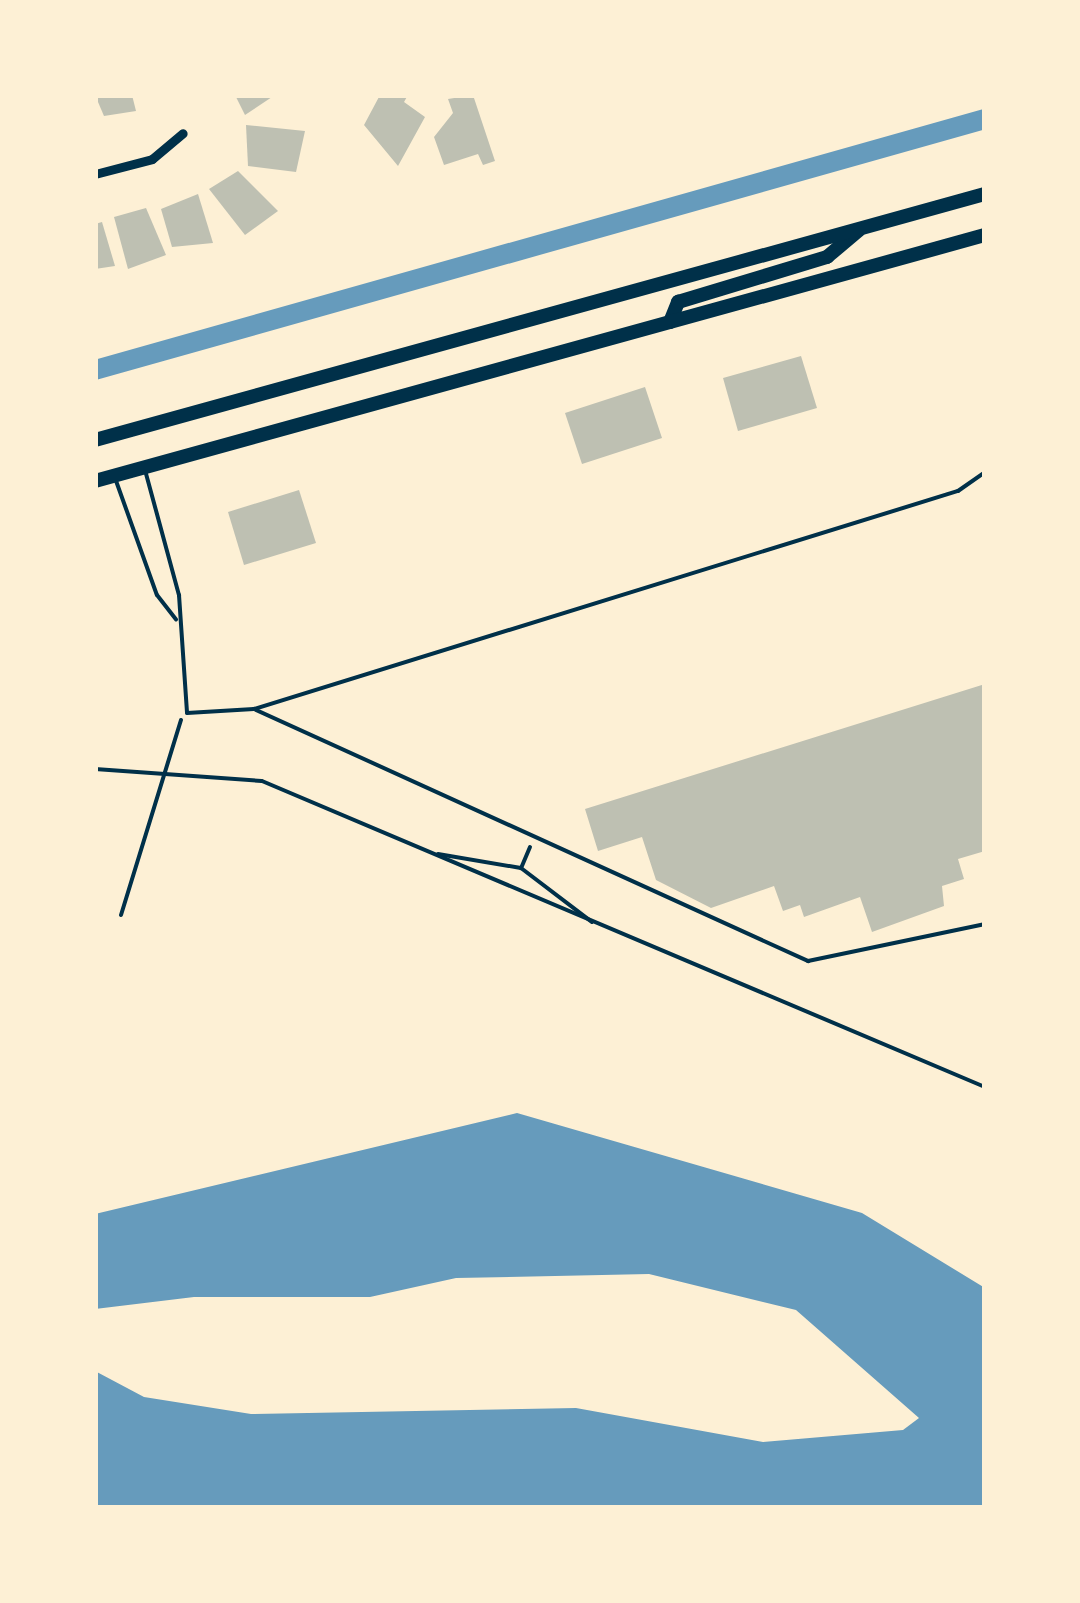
<!DOCTYPE html>
<html>
<head>
<meta charset="utf-8">
<style>
  body { margin:0 }
  #map { position:relative; width:1080px; height:1603px; overflow:hidden; background:#fdf0d5; font-family:"DM Sans",sans-serif }
  div>[style] { position:absolute }
  .water>* { inset:0; background:#669bbc }
  .canal>* { height:20px; margin:-10px; padding:0 10px; transform-origin:10px; border-radius:10px; background:#669bbc }
  .building>* { inset:0; background:#bec0b2 }
  .path>* { height:4px; margin:-2px; padding:0 2px; transform-origin:2px; border-radius:2px; background:#003049 }
  .service>* { height:4px; margin:-2px; padding:0 2px; transform-origin:2px; border-radius:2px; background:#003049 }
  .minor>* { height:9px; margin:-4.5px; padding:0 4.5px; transform-origin:4.5px; border-radius:4.5px; background:#003049 }
  .primary>* { height:14px; margin:-7px; padding:0 7px; transform-origin:7px; border-radius:7px; background:#003049 }
  span { translate:-50% -50%; white-space:nowrap; text-align:center; line-height:1.15; -webkit-text-stroke:8px #fdf0d5; paint-order:stroke }
  .frame { position:absolute; inset:0; border:98px solid #fdf0d5; pointer-events:none }
</style>
</head>
<body>
<div id="map">
  <div class="water">
    <i style="clip-path:polygon(517px 1113px,862px 1213px,985px 1288px,985px 1508px,95px 1508px,95px 1371px,144px 1397px,251px 1414px,576px 1408px,763px 1442px,903px 1430px,919px 1418px,796px 1310px,649px 1274px,456px 1278px,370px 1297px,194px 1297px,95px 1309px,95px 1214px)"></i>
  </div>
  <div class="canal">
    <i style="left:95px;top:370px;width:925px;rotate:-15.75deg"></i>
  </div>
  <div class="building">
    <i style="clip-path:polygon(95px 95px,132px 95px,136px 111px,104px 116px)"></i>
    <i style="clip-path:polygon(235px 95px,275px 95px,245px 115px)"></i>
    <i style="clip-path:polygon(380px 95px,408px 95px,404px 102px,425px 117px,398px 166px,364px 125px)"></i>
    <i style="clip-path:polygon(473px 95px,495px 161px,483px 165px,478px 154px,444px 165px,434px 137px,453px 113px,448px 99px)"></i>
    <i style="clip-path:polygon(246px 125px,305px 131px,296px 172px,248px 166px)"></i>
    <i style="clip-path:polygon(238px 171px,278px 211px,245px 235px,209px 189px)"></i>
    <i style="clip-path:polygon(198px 194px,213px 243px,172px 247px,161px 209px)"></i>
    <i style="clip-path:polygon(146px 208px,166px 255px,128px 269px,114px 217px)"></i>
    <i style="clip-path:polygon(102px 222px,115px 266px,95px 269px,95px 224px)"></i>
    <i style="clip-path:polygon(801px 356px,817px 408px,738px 431px,723px 378px)"></i>
    <i style="clip-path:polygon(645px 387px,662px 438px,582px 464px,565px 413px)"></i>
    <i style="clip-path:polygon(299px 490px,316px 543px,244px 565px,228px 512px)"></i>
    <i style="clip-path:polygon(985px 684px,985px 851px,958px 859px,964px 879px,942px 886px,944px 906px,872px 932px,860px 897px,804px 917px,800px 905px,783px 911px,774px 886px,711px 908px,656px 880px,642px 837px,598px 851px,585px 809px)"></i>
  </div>
  <div class="path">
    <i style="left:95px;top:769px;width:167px;rotate:4.1deg"></i>
    <i style="left:262px;top:781px;width:785px;rotate:22.94deg"></i>
    <i style="left:530px;top:847px;width:23px;rotate:113deg"></i>
    <i style="left:521px;top:868px;width:89px;rotate:37.3deg"></i>
    <i style="left:438px;top:854px;width:84px;rotate:9.6deg"></i>
    <i style="left:121px;top:915px;width:204px;rotate:-72.9deg"></i>
  </div>
  <div class="service">
    <i style="left:145px;top:470px;width:130px;rotate:74.8deg"></i>
    <i style="left:179px;top:595px;width:118px;rotate:86.1deg"></i>
    <i style="left:187px;top:713px;width:67px;rotate:-3.4deg"></i>
    <i style="left:254px;top:709px;width:737px;rotate:-17.21deg"></i>
    <i style="left:958px;top:491px;width:33px;rotate:-35deg"></i>
    <i style="left:115px;top:478px;width:124px;rotate:70.3deg"></i>
    <i style="left:157px;top:595px;width:31px;rotate:52deg"></i>
    <i style="left:254px;top:709px;width:609px;rotate:24.46deg"></i>
    <i style="left:808px;top:961px;width:181px;rotate:-11.8deg"></i>
  </div>
  <div class="minor">
    <i style="left:95px;top:174px;width:59px;rotate:-14.7deg"></i>
    <i style="left:152px;top:159px;width:40px;rotate:-40deg"></i>
  </div>
  <div class="primary">
    <i style="left:670px;top:322px;width:22px;rotate:-68deg"></i>
    <i style="left:678px;top:302px;width:156px;rotate:-16.8deg"></i>
    <i style="left:827px;top:257px;width:42px;rotate:-40.2deg"></i>
    <i style="left:95px;top:440px;width:923px;rotate:-15.45deg"></i>
    <i style="left:95px;top:481px;width:923px;rotate:-15.45deg"></i>
  </div>
  <div class="frame"></div>
</div>
</body>
</html>
